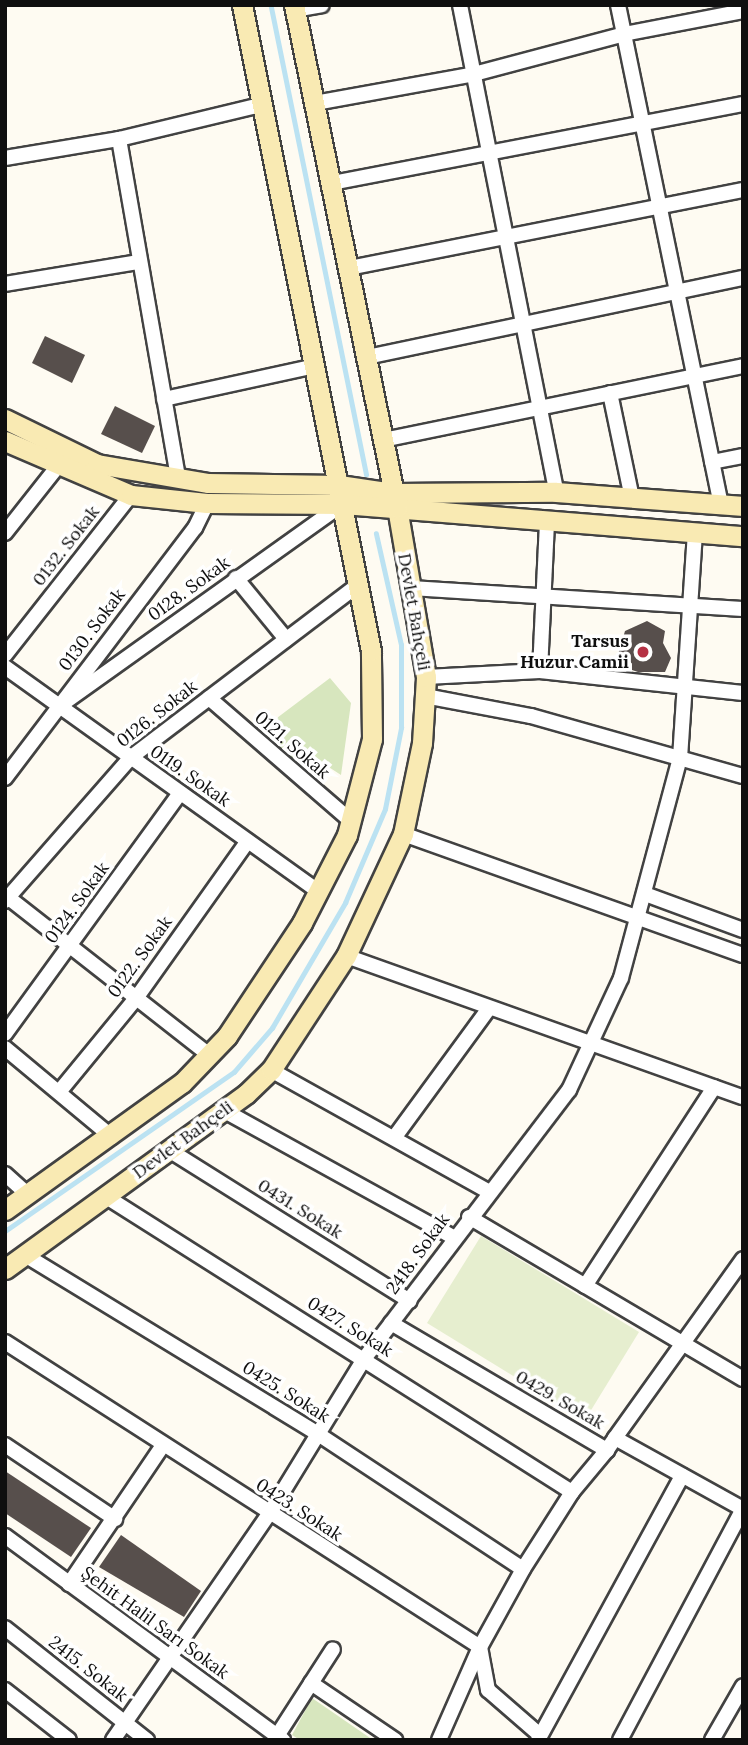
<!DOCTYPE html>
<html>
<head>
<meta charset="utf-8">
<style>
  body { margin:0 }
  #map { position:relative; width:748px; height:1745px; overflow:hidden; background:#fefbf2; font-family:Lora,serif }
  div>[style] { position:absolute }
  .green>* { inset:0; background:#d7e6be }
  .pitch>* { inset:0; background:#e6eecf }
  .stream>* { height:4.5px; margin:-2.25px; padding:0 2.25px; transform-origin:2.25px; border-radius:2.25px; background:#bbe2f2 }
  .building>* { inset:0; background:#574f4c }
  .roads { filter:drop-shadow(2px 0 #424242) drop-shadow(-2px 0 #424242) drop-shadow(0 2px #424242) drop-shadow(0 -2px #424242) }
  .street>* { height:14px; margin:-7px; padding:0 7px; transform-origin:7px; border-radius:7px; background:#fff }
  .secondary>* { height:19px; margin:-9.5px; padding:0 9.5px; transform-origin:9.5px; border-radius:9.5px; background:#f9eab3 }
  .dots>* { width:19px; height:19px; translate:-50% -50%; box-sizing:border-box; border:4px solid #fff; border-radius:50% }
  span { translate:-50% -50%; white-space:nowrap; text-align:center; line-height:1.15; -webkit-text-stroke:7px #fff; paint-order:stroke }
  .street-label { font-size:18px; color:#0f0f0f }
  .poi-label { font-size:18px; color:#0f0f0f; font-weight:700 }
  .right { translate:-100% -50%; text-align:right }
  .frame { position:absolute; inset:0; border:7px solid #0f0f0f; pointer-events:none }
</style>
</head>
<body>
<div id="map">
  <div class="green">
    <i style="clip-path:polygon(330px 678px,351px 703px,341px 775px,318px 760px,308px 776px,257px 733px)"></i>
    <i style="clip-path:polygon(312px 1698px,373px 1740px,300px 1740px,292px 1735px)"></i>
  </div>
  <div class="pitch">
    <i style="clip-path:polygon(481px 1236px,639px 1332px,585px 1420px,427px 1323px)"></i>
  </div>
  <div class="stream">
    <i style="left:271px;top:5px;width:479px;rotate:78.5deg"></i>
    <i style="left:5px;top:1231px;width:279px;rotate:-34.8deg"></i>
    <i style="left:234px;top:1072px;width:58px;rotate:-49.2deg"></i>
    <i style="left:272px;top:1028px;width:145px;rotate:-59.7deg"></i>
    <i style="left:345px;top:903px;width:102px;rotate:-66.9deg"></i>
    <i style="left:385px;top:809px;width:83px;rotate:-78.8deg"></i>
    <i style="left:401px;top:728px;width:83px;rotate:-90deg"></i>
    <i style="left:401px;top:645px;width:114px;rotate:-102.7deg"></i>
  </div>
  <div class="building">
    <i style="clip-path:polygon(45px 336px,85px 355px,72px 383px,32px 363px)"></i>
    <i style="clip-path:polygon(115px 406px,155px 426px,142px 453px,101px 434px)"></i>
    <i style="clip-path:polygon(647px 621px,665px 631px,663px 643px,671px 658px,665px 672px,638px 672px,632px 670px,631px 662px,617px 658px,625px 631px)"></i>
    <i style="clip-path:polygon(5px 1471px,91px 1528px,71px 1557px,5px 1513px)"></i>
    <i style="clip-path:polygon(121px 1535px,201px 1591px,184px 1617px,99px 1567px)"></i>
  </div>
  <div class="roads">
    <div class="street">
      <i style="left:460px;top:5px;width:496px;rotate:78.8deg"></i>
      <i style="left:618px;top:5px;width:510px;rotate:78.36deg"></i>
      <i style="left:295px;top:10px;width:27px;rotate:-10deg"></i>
      <i style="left:315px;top:103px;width:162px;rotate:-10.3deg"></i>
      <i style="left:474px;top:74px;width:155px;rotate:-14.9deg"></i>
      <i style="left:624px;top:34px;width:121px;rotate:-10.9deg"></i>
      <i style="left:119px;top:139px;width:344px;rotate:80.1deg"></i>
      <i style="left:5px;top:158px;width:116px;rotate:-9.5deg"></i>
      <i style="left:119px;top:139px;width:146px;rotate:-13.5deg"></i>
      <i style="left:332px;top:183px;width:419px;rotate:-10.9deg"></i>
      <i style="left:349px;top:268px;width:402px;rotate:-11.2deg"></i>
      <i style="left:5px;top:284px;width:135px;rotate:-9.4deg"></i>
      <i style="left:367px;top:357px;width:384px;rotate:-11.9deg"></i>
      <i style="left:610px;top:393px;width:107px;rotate:78.2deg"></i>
      <i style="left:164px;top:399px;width:155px;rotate:-12.3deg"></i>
      <i style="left:383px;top:440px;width:368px;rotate:-11.6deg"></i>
      <i style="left:712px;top:462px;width:32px;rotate:-11deg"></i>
      <i style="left:5px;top:533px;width:85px;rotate:-51.7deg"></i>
      <i style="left:236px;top:578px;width:79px;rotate:50.7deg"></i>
      <i style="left:410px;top:588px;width:334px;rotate:3.6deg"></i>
      <i style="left:5px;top:655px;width:204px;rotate:-51.8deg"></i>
      <i style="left:5px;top:667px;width:385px;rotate:35.6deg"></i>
      <i style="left:540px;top:671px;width:149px;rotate:-87.3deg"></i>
      <i style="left:426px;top:677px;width:114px;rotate:-3deg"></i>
      <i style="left:540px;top:671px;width:204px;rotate:6.2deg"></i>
      <i style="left:425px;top:696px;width:108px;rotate:10.7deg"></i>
      <i style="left:531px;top:716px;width:220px;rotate:15.8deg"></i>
      <i style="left:209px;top:698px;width:188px;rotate:40.9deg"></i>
      <i style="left:58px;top:707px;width:350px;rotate:-35.5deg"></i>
      <i style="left:5px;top:778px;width:314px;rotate:-52.8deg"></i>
      <i style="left:195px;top:528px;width:28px;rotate:-64deg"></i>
      <i style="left:403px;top:834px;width:361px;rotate:19.6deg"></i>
      <i style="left:645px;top:894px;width:104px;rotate:20.2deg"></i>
      <i style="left:5px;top:895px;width:259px;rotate:38.1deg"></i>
      <i style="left:5px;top:901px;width:190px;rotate:-48.8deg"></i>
      <i style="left:130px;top:758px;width:286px;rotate:-37.2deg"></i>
      <i style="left:346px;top:956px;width:421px;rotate:19.6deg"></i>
      <i style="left:5px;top:1034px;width:298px;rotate:-54deg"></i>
      <i style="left:5px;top:1048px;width:139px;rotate:39.8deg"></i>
      <i style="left:271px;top:1070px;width:250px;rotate:29.2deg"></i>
      <i style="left:59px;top:1092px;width:123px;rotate:-50.6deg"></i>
      <i style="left:137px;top:997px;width:191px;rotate:-54.6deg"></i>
      <i style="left:223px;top:1110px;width:263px;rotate:28.9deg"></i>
      <i style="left:394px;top:1138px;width:161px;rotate:-53.8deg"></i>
      <i style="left:169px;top:1150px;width:284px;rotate:32.1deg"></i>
      <i style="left:5px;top:1174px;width:31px;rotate:42deg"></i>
      <i style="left:105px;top:1196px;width:553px;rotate:32.37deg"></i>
      <i style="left:469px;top:1217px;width:318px;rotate:30.6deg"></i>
      <i style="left:25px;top:1255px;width:343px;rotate:31.4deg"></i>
      <i style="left:318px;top:1434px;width:245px;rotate:33.4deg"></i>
      <i style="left:585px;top:1286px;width:237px;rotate:-57deg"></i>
      <i style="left:391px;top:1323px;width:251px;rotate:30.5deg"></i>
      <i style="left:607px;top:1450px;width:14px;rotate:-56deg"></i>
      <i style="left:615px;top:1438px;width:146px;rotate:29deg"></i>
      <i style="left:5px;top:1342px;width:564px;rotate:32.7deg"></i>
      <i style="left:480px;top:1647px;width:44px;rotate:79.5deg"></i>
      <i style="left:488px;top:1690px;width:69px;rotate:40.9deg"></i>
      <i style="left:615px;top:1438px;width:220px;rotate:-54.4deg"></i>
      <i style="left:5px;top:1445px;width:133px;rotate:33.9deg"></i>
      <i style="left:5px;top:1536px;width:345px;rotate:36.3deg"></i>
      <i style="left:69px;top:1584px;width:168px;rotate:-55.9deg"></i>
      <i style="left:5px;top:1628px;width:181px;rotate:38.3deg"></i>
      <i style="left:311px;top:1683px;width:102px;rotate:34.2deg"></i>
      <i style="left:5px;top:1690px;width:81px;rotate:38deg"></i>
      <i style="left:277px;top:1736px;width:103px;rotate:-57.2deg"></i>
      <i style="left:113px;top:1740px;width:275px;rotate:-55.4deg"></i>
      <i style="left:269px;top:1514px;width:182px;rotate:-58.5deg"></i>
      <i style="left:364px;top:1359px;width:338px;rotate:-52.7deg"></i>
      <i style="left:569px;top:1090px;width:123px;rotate:-65.1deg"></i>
      <i style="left:621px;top:978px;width:228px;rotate:-75deg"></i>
      <i style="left:680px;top:758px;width:226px;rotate:-86.2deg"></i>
      <i style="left:439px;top:1740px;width:102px;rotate:-66.2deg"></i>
      <i style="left:480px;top:1647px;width:89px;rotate:-61.1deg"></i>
      <i style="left:523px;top:1569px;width:91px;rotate:-57.5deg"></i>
      <i style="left:572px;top:1492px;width:55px;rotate:-50.2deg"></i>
      <i style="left:538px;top:1740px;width:301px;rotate:-61.4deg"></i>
      <i style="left:620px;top:1740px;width:262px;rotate:-62deg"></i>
      <i style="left:712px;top:1740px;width:62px;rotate:-60.1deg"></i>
    </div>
    <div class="secondary">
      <i style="left:5px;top:419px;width:102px;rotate:26.1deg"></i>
      <i style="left:97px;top:464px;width:113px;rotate:9.7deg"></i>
      <i style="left:208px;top:483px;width:131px;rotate:0.9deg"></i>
      <i style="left:339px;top:485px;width:56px;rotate:8.3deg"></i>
      <i style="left:394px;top:493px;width:162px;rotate:-0.4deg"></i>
      <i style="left:556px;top:492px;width:188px;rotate:4.3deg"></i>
      <i style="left:5px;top:441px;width:137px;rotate:23.2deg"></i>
      <i style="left:131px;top:495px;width:76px;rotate:6deg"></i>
      <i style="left:207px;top:503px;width:136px;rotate:0.4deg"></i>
      <i style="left:343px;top:504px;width:401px;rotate:4.6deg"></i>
      <i style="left:5px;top:1210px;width:218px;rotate:-35.7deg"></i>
      <i style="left:182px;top:1083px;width:65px;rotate:-46.2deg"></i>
      <i style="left:227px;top:1036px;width:136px;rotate:-56.4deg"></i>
      <i style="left:302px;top:923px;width:99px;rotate:-62.9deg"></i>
      <i style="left:347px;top:835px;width:99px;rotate:-75.4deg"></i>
      <i style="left:372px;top:739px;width:88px;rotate:-90.7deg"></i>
      <i style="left:371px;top:651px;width:659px;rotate:-101.29deg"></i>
      <i style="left:5px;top:1269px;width:298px;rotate:-36deg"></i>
      <i style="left:246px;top:1094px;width:35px;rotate:-44deg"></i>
      <i style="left:271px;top:1070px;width:136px;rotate:-56.7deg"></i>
      <i style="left:346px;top:956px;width:135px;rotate:-65deg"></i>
      <i style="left:403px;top:834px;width:93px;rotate:-78.2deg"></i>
      <i style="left:422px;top:743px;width:66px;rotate:-86.5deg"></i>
      <i style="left:426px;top:677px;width:171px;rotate:-99.7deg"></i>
      <i style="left:397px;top:508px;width:513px;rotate:-101.57deg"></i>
    </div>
  </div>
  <div class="dots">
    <i style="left:643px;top:652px;background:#b53144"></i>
  </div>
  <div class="street-label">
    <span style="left:66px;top:546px;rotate:-52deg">0132. Sokak</span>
    <span style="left:189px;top:589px;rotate:-36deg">0128. Sokak</span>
    <span style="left:414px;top:612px;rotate:80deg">Devlet Bahçeli</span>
    <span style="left:92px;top:630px;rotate:-53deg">0130. Sokak</span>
    <span style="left:157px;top:714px;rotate:-38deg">0126. Sokak</span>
    <span style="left:292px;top:745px;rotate:41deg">0121. Sokak</span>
    <span style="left:190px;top:776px;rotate:35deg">0119. Sokak</span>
    <span style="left:77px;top:903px;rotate:-54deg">0124. Sokak</span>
    <span style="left:140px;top:957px;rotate:-54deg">0122. Sokak</span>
    <span style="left:183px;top:1140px;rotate:-36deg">Devlet Bahçeli</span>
    <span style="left:300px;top:1209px;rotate:32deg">0431. Sokak</span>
    <span style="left:418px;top:1254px;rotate:-54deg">2418. Sokak</span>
    <span style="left:350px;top:1327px;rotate:32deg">0427. Sokak</span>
    <span style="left:286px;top:1392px;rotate:32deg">0425. Sokak</span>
    <span style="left:560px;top:1400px;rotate:30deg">0429. Sokak</span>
    <span style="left:299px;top:1510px;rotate:33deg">0423. Sokak</span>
    <span style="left:155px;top:1623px;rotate:36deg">Şehit Halil Sarı Sokak</span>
    <span style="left:88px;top:1669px;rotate:38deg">2415. Sokak</span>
  </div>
  <div class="poi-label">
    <span class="right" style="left:629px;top:652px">Tarsus<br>Huzur Camii</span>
  </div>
  <div class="frame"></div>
</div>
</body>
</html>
